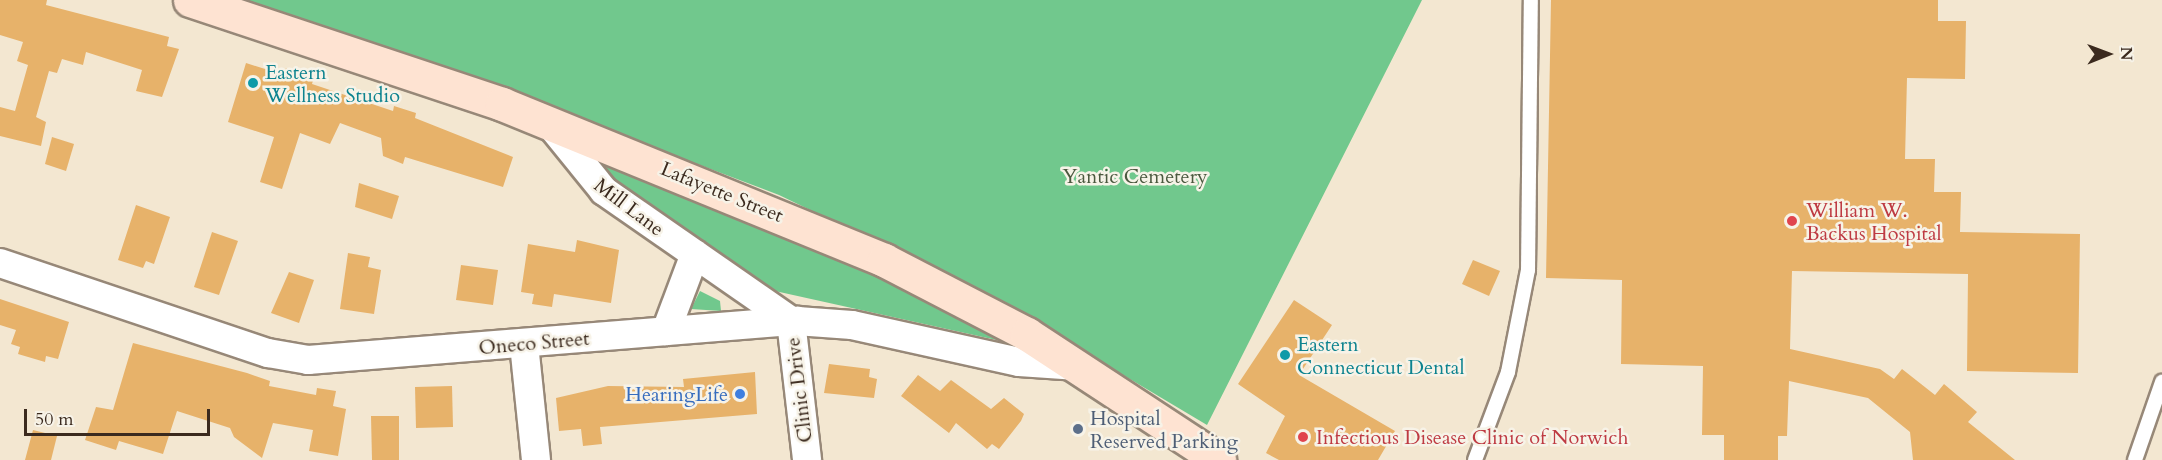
<!DOCTYPE html>
<html>
<head>
<meta charset="utf-8">
<style>
  body { margin:0 }
  #map { position:relative; width:2162px; height:460px; overflow:hidden; background:#f3e7d1; font-family:Cardo,serif }
  div>[style] { position:absolute }
  .green>* { inset:0; background:#71c88d }
  .building>* { inset:0; background:#e7b26a }
  .roads { filter:drop-shadow(2px 0 #978878) drop-shadow(-2px 0 #978878) drop-shadow(0 2px #978878) drop-shadow(0 -2px #978878) }
  .lane>* { height:14px; margin:-7px; padding:0 7px; transform-origin:7px; border-radius:7px; background:#fff }
  .street>* { height:28px; margin:-14px; padding:0 14px; transform-origin:14px; border-radius:14px; background:#fff }
  .secondary>* { height:33px; margin:-16.5px; padding:0 16.5px; transform-origin:16.5px; border-radius:16.5px; background:#fee3d2 }
  .dots>* { width:16px; height:16px; translate:-50% -50%; box-sizing:border-box; border:3px solid #f7f3e8; border-radius:50% }
  span { translate:-50% -50%; white-space:nowrap; text-align:center; line-height:1.15; -webkit-text-stroke:5px #f7f3e8; paint-order:stroke }
  .culture-label { font-size:20px; color:#0d838f }
  .left { translate:0 -50%; text-align:left }
  .park-label { font-size:20px; color:#4b593f }
  .street-label { font-size:20px; color:#3b2a1e }
  .health-label { font-size:20px; color:#be3a42 }
  .shop-label { font-size:20px; color:#366cbe }
  .right { translate:-100% -50%; text-align:right }
  .service-label { font-size:20px; color:#4e5e75 }
  .north { position:absolute; left:2078px; top:24px; width:60px; height:60px; -webkit-text-stroke:4px #f7f3e8; paint-order:stroke; rotate:89deg; font-size:16px; font-weight:700; line-height:24px; text-align:center; color:#3b2a1e }
  .north::after { content:''; display:block; margin:auto; width:21px; height:27px; background:#3b2a1e; clip-path:polygon(50% 0,100% 100%,50% 72%,0 100%) }
  .scale { position:absolute; left:24px; top:409px; width:186px; height:27px; box-sizing:border-box; border:3px solid #3b2a1e; border-top:0; padding-left:8px; font-size:18px; line-height:21px; white-space:nowrap; color:#3b2a1e; -webkit-text-stroke:4px #f7f3e8; paint-order:stroke }
</style>
</head>
<body>
<div id="map">
  <div class="green">
    <i style="clip-path:polygon(237px 0,1422px 0,1207px 425px,997px 300px,779px 195px,472px 79px)"></i>
    <i style="clip-path:polygon(599px 160px,895px 281px,1010px 343px,775px 291px,725px 263px,597px 172px,594px 162px)"></i>
    <i style="clip-path:polygon(700px 291px,720px 301px,721px 311px,691px 309px)"></i>
  </div>
  <div class="building">
    <i style="clip-path:polygon(0 0,47px 0,46px 5px,169px 37px,167px 46px,179px 49px,162px 97px,136px 91px,142px 70px,86px 52px,83px 65px,62px 59px,57px 73px,49px 71px,36px 117px,46px 122px,41px 146px,0 136px,0 107px,15px 111px,28px 65px,17px 61px,23px 42px,0 35px)"></i>
    <i style="clip-path:polygon(1551px 0,1938px 0,1938px 21px,1966px 21px,1965px 79px,1907px 78px,1905px 159px,1935px 159px,1934px 192px,1961px 192px,1960px 232px,2080px 234px,2078px 373px,1967px 371px,1968px 274px,1792px 271px,1790px 349px,1880px 369px,1894px 379px,1902px 369px,1935px 395px,1944px 384px,1977px 412px,1968px 422px,2015px 460px,1913px 460px,1910px 432px,1868px 398px,1789px 381px,1787px 436px,1778px 436px,1778px 460px,1724px 460px,1724px 435px,1702px 435px,1703px 366px,1621px 364px,1622px 280px,1546px 278px)"></i>
    <i style="clip-path:polygon(246px 63px,284px 75px,286px 68px,314px 77px,312px 84px,393px 111px,394px 106px,416px 113px,415px 118px,513px 157px,503px 187px,405px 157px,403px 164px,383px 156px,381px 138px,340px 123px,330px 144px,300px 133px,282px 189px,260px 182px,274px 137px,228px 122px)"></i>
    <i style="clip-path:polygon(52px 137px,74px 144px,66px 171px,45px 164px)"></i>
    <i style="clip-path:polygon(359px 183px,399px 196px,392px 219px,355px 207px)"></i>
    <i style="clip-path:polygon(136px 205px,170px 217px,154px 264px,146px 261px,143px 268px,118px 260px)"></i>
    <i style="clip-path:polygon(212px 232px,238px 241px,219px 295px,194px 287px)"></i>
    <i style="clip-path:polygon(577px 240px,619px 250px,611px 303px,554px 294px,552px 307px,532px 304px,534px 294px,521px 292px,528px 244px,575px 252px)"></i>
    <i style="clip-path:polygon(348px 253px,370px 257px,368px 267px,381px 270px,374px 314px,340px 309px)"></i>
    <i style="clip-path:polygon(1473px 260px,1500px 271px,1489px 296px,1462px 284px)"></i>
    <i style="clip-path:polygon(461px 265px,498px 270px,493px 305px,456px 300px)"></i>
    <i style="clip-path:polygon(289px 272px,314px 280px,299px 323px,271px 313px)"></i>
    <i style="clip-path:polygon(0 299px,69px 322px,58px 359px,46px 356px,45px 362px,18px 354px,20px 347px,11px 344px,16px 330px,0 325px)"></i>
    <i style="clip-path:polygon(1294px 300px,1332px 325px,1299px 375px,1395px 431px,1378px 460px,1279px 460px,1266px 453px,1285px 416px,1238px 384px)"></i>
    <i style="clip-path:polygon(133px 343px,247px 373px,270px 381px,269px 386px,316px 395px,317px 388px,336px 391px,333px 406px,346px 409px,338px 456px,309px 451px,313px 430px,273px 423px,262px 458px,234px 437px,230px 428px,177px 411px,163px 454px,119px 441px,116px 450px,85px 440px,96px 407px,113px 410px)"></i>
    <i style="clip-path:polygon(829px 364px,870px 369px,869px 377px,877px 379px,874px 398px,824px 393px)"></i>
    <i style="clip-path:polygon(755px 372px,757px 414px,600px 427px,602px 444px,583px 446px,581px 429px,559px 431px,556px 398px,608px 386px,684px 387px,683px 379px)"></i>
    <i style="clip-path:polygon(918px 375px,940px 391px,951px 380px,991px 409px,1004px 398px,1024px 414px,1021px 421px,999px 449px,992px 444px,987px 449px,956px 423px,949px 433px,901px 396px)"></i>
    <i style="clip-path:polygon(452px 386px,453px 427px,416px 428px,415px 387px)"></i>
    <i style="clip-path:polygon(371px 416px,399px 416px,399px 460px,372px 460px)"></i>
    <i style="clip-path:polygon(33px 430px,57px 436px,51px 460px,25px 460px)"></i>
  </div>
  <div class="roads">
    <div class="lane">
      <i style="left:1475px;top:460px;width:94px;rotate:-69.4deg"></i>
      <i style="left:1508px;top:372px;width:104px;rotate:-78.9deg"></i>
      <i style="left:1528px;top:270px;width:270px;rotate:-89.4deg"></i>
      <i style="left:2135px;top:460px;width:83px;rotate:-70.9deg"></i>
    </div>
    <div class="street">
      <i style="left:549px;top:123px;width:87px;rotate:51deg"></i>
      <i style="left:604px;top:191px;width:228px;rotate:34.8deg"></i>
      <i style="left:791px;top:321px;width:140px;rotate:83.4deg"></i>
      <i style="left:0;top:263px;width:283px;rotate:18.6deg"></i>
      <i style="left:268px;top:353px;width:41px;rotate:9.9deg"></i>
      <i style="left:308px;top:360px;width:491px;rotate:-4.6deg"></i>
      <i style="left:797px;top:321px;width:55px;rotate:4.2deg"></i>
      <i style="left:852px;top:325px;width:171px;rotate:12.5deg"></i>
      <i style="left:1019px;top:362px;width:59px;rotate:3.9deg"></i>
      <i style="left:666px;top:331px;width:82px;rotate:-69.4deg"></i>
      <i style="left:524px;top:344px;width:117px;rotate:84.1deg"></i>
    </div>
    <div class="secondary">
      <i style="left:190px;top:0;width:329px;rotate:18.4deg"></i>
      <i style="left:502px;top:104px;width:413px;rotate:22.2deg"></i>
      <i style="left:884px;top:260px;width:161px;rotate:27.4deg"></i>
      <i style="left:1027px;top:334px;width:230px;rotate:33.3deg"></i>
    </div>
  </div>
  <div class="dots">
    <i style="left:253px;top:83px;background:#0f9aa8"></i>
    <i style="left:1792px;top:221px;background:#e0444e"></i>
    <i style="left:1285px;top:355px;background:#0f9aa8"></i>
    <i style="left:740px;top:394px;background:#3f7fe0"></i>
    <i style="left:1078px;top:429px;background:#5c6f8a"></i>
    <i style="left:1303px;top:437px;background:#e0444e"></i>
  </div>
  <div class="culture-label">
    <span class="left" style="left:265px;top:84px">Eastern<br>Wellness Studio</span>
    <span class="left" style="left:1297px;top:356px">Eastern<br>Connecticut Dental</span>
  </div>
  <div class="park-label">
    <span style="left:1135px;top:176px">Yantic Cemetery</span>
  </div>
  <div class="street-label">
    <span style="left:722px;top:192px;rotate:22deg">Lafayette Street</span>
    <span style="left:629px;top:207px;rotate:37deg">Mill Lane</span>
    <span style="left:534px;top:343px;rotate:-5deg">Oneco Street</span>
    <span style="left:799px;top:390px;rotate:-97deg">Clinic Drive</span>
  </div>
  <div class="health-label">
    <span class="left" style="left:1806px;top:222px">William W.<br>Backus Hospital</span>
    <span class="left" style="left:1316px;top:437px">Infectious Disease Clinic of Norwich</span>
  </div>
  <div class="shop-label">
    <span class="right" style="left:728px;top:394px">HearingLife</span>
  </div>
  <div class="service-label">
    <span class="left" style="left:1090px;top:430px">Hospital<br>Reserved Parking</span>
  </div>
  <div class="north">N</div>
  <div class="scale">50 m</div>
</div>
</body>
</html>
